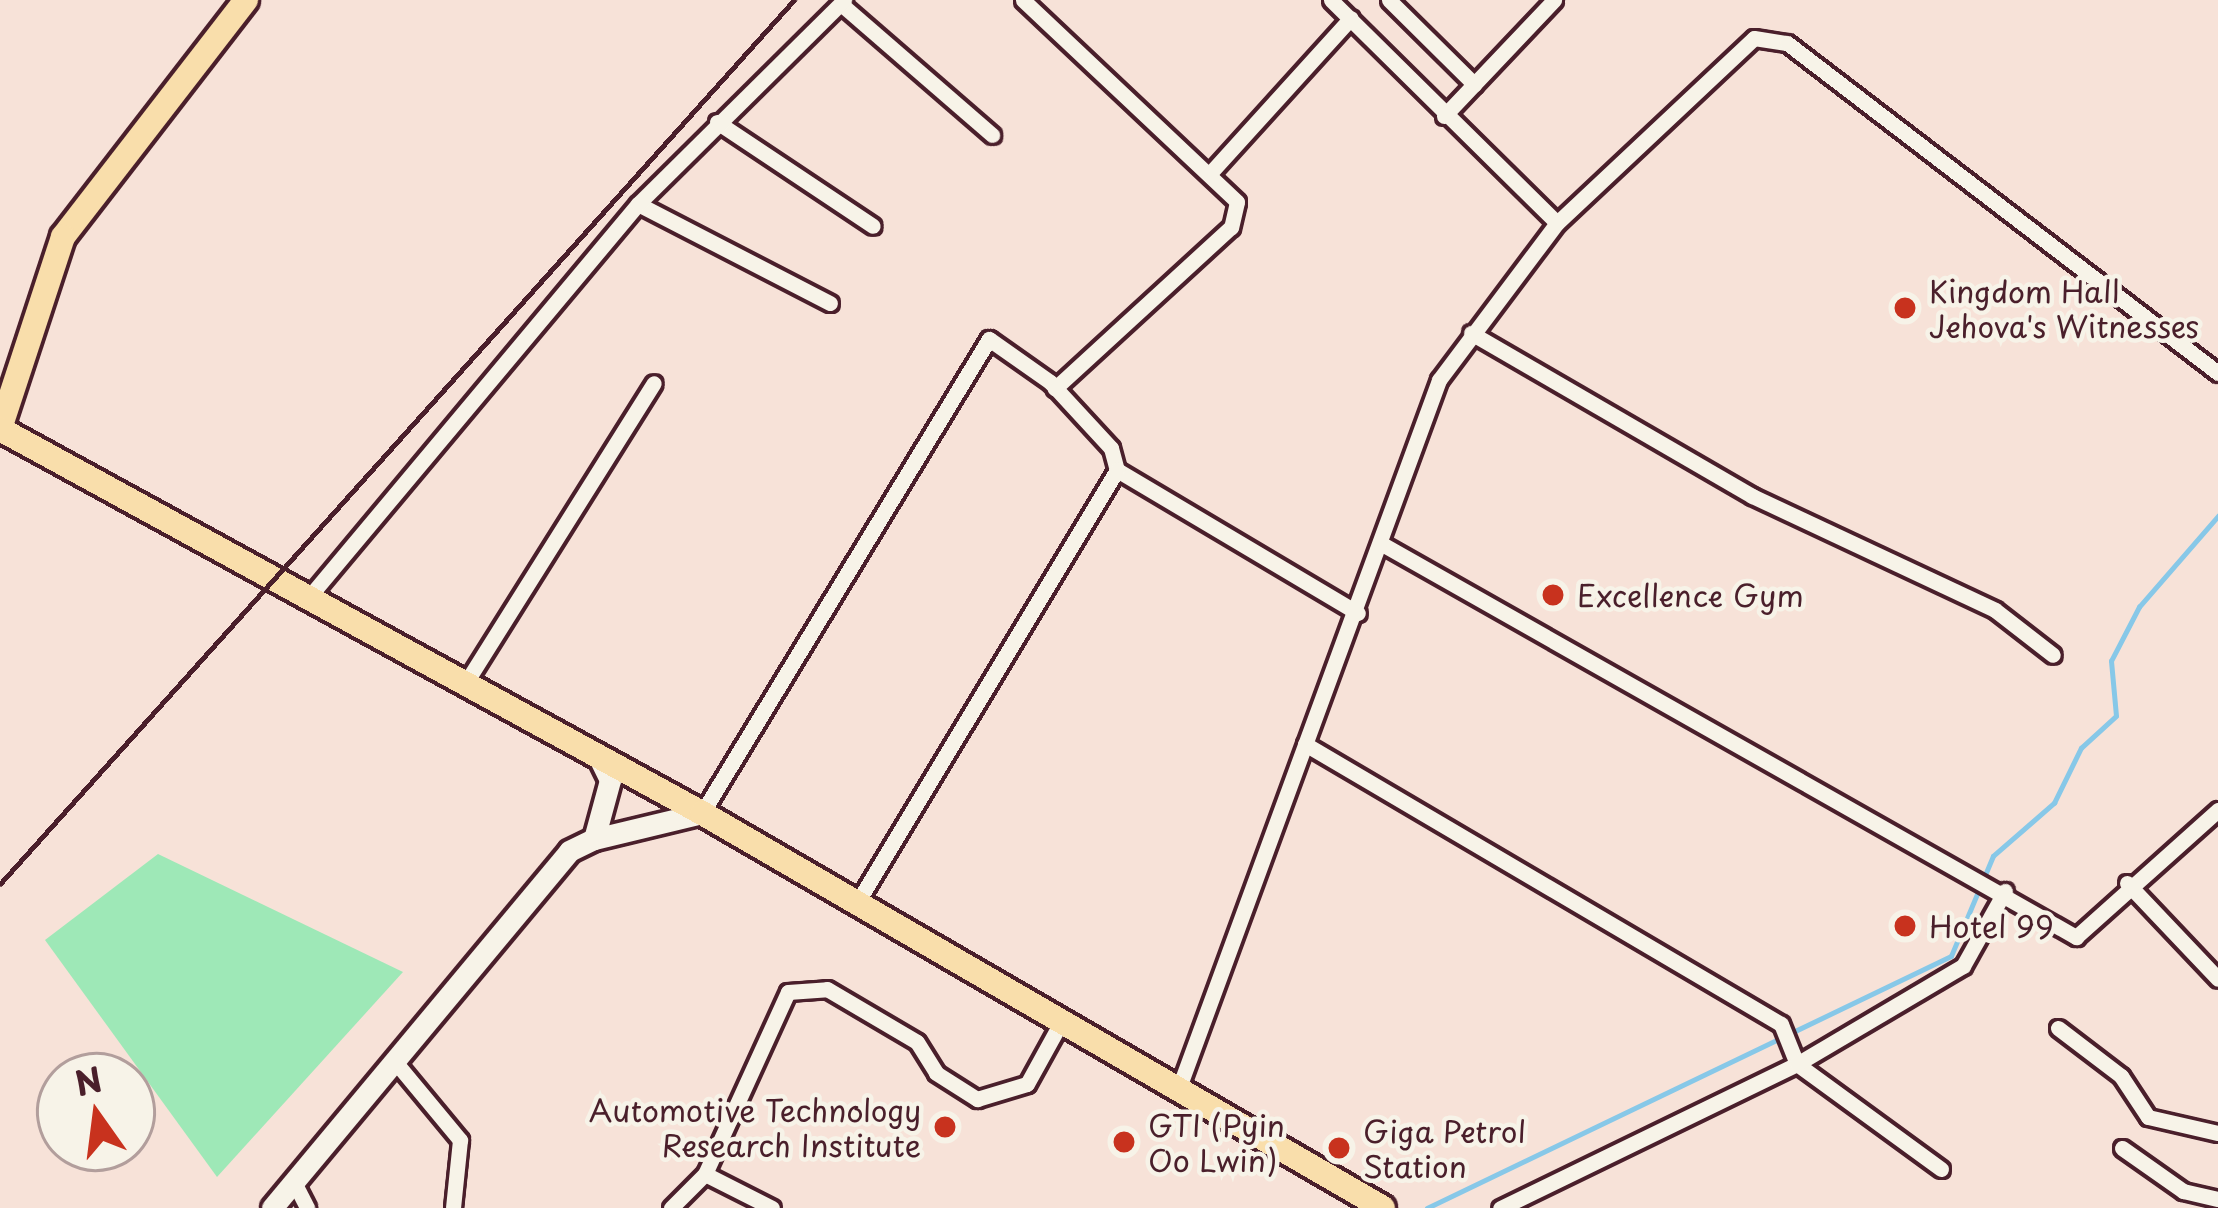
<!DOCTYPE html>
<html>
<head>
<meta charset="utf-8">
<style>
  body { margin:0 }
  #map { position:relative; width:2218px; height:1208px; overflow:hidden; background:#f7e2d8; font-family:"Playpen Sans",sans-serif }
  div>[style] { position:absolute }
  .green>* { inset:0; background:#9ee8b7 }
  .stream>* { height:4.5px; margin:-2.25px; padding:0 2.25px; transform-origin:2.25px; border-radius:2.25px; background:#87c8e8 }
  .roads { filter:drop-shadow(3px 0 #4a1f2b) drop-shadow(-3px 0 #4a1f2b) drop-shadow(0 3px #4a1f2b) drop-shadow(0 -3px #4a1f2b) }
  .street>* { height:15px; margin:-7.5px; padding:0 7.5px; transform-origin:7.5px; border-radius:7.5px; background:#f7f3e8 }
  .secondary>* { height:21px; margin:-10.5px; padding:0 10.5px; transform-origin:10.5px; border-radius:10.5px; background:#f7f3e8 }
  .primary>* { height:24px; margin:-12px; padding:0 12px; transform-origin:12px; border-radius:12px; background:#f9deab }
  .rail>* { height:4.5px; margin:-2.25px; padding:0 2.25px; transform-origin:2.25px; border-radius:2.25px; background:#4a1f2b }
  .dots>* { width:33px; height:33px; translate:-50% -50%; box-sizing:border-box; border:6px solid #f7f3e8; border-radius:50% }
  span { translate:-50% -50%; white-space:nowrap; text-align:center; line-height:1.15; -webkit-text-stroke:9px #f7f3e8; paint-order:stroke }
  .poi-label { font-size:30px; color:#4a1f2b }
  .left { translate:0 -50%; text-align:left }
  .right { translate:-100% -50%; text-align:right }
  .north { position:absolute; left:36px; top:1052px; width:120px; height:120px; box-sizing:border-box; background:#f7f3e8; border:3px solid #b29e9c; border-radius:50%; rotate:346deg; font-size:33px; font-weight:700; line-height:48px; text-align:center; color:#4a1f2b }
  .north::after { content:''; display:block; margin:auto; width:42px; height:54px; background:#c8321e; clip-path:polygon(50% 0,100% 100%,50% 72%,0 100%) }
</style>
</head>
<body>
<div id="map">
  <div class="green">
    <i style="clip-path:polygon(158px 854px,403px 972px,217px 1177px,45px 940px)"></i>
  </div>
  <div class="stream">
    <i style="left:1427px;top:1208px;width:581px;rotate:-25.68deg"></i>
    <i style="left:1951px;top:956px;width:108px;rotate:-67.2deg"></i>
    <i style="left:1993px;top:856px;width:81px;rotate:-41deg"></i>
    <i style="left:2054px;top:803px;width:61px;rotate:-63.9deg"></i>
    <i style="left:2081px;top:748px;width:47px;rotate:-42.4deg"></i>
    <i style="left:2116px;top:716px;width:55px;rotate:-95.2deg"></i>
    <i style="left:2111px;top:661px;width:61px;rotate:-62.6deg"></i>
    <i style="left:2139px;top:607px;width:121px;rotate:-49deg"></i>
  </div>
  <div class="roads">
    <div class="street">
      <i style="left:1023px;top:0;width:294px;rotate:43.3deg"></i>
      <i style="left:1237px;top:202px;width:26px;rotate:103deg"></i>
      <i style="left:1231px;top:227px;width:239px;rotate:137.5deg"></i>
      <i style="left:1331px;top:0;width:317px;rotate:44.6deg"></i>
      <i style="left:1389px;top:0;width:120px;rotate:44.7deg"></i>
      <i style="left:841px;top:4px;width:200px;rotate:40.9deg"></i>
      <i style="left:1444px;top:116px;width:160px;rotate:-46.5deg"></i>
      <i style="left:717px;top:122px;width:187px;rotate:33.7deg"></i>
      <i style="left:1213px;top:170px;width:205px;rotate:-47.8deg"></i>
      <i style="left:638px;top:204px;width:216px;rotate:27.3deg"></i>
      <i style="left:1471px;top:333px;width:325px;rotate:30.1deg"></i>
      <i style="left:1752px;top:496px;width:268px;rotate:25.1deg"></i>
      <i style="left:1995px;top:610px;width:73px;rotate:37.8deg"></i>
      <i style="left:1382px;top:544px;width:798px;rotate:29.52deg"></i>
      <i style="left:2076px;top:937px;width:191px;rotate:-41.8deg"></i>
      <i style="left:309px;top:597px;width:513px;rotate:-50.07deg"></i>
      <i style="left:638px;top:204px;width:290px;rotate:-44.7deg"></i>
      <i style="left:465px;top:684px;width:355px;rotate:-57.9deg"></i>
      <i style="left:1305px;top:744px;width:552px;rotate:30.47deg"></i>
      <i style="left:1781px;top:1024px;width:43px;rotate:68.2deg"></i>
      <i style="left:1797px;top:1064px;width:330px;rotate:154.1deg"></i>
      <i style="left:702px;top:813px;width:554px;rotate:-58.81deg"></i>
      <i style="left:989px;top:339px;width:75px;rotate:35.2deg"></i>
      <i style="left:1050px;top:382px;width:90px;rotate:47.3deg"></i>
      <i style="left:1111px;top:448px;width:23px;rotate:75deg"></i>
      <i style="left:1117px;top:470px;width:280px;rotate:30.7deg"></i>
      <i style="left:2127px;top:883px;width:132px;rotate:46.5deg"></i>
      <i style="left:857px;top:903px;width:505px;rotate:-59.02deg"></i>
      <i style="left:2058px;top:1028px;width:79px;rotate:37.3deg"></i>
      <i style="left:2121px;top:1076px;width:49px;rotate:56.6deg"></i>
      <i style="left:2148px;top:1117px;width:72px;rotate:12.9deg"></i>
      <i style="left:397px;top:1064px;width:99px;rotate:50.3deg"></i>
      <i style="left:460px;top:1140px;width:68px;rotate:95.9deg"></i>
      <i style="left:1177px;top:1093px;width:760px;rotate:-69.82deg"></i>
      <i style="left:1439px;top:380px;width:196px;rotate:-53.1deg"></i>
      <i style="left:1557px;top:223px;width:270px;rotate:-43.2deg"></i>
      <i style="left:1754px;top:38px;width:33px;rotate:9deg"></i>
      <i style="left:1787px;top:43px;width:543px;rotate:37.44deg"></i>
      <i style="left:2122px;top:1148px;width:75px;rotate:35.2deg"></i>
      <i style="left:2183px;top:1191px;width:36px;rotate:13deg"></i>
      <i style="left:1941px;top:1169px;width:178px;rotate:-143.9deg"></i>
      <i style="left:1797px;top:1064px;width:193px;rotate:-30.6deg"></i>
      <i style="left:1963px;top:966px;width:86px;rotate:-60.8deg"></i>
      <i style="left:705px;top:1174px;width:75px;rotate:26.9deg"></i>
      <i style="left:294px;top:1182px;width:29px;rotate:63deg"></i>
      <i style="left:671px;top:1208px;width:48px;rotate:-45deg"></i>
      <i style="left:705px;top:1174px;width:200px;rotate:-65.5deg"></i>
      <i style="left:788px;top:992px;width:39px;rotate:-4deg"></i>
      <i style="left:827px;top:989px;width:104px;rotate:30.5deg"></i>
      <i style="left:917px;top:1042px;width:36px;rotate:58deg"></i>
      <i style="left:936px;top:1073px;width:49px;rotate:32.4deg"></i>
      <i style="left:977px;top:1099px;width:52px;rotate:-16.7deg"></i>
      <i style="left:1027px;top:1084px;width:66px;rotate:-61.1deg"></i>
    </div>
    <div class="secondary">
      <i style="left:594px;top:839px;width:111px;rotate:-13.5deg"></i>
      <i style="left:272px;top:1208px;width:464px;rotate:-50.2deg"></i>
      <i style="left:569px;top:851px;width:28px;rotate:-26deg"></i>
      <i style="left:594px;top:839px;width:61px;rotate:-74.8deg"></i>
      <i style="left:610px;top:780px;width:28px;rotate:-116deg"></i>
    </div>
    <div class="primary">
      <i style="left:246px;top:0;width:299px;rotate:127.7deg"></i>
      <i style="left:63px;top:237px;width:202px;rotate:108.2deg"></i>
      <i style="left:0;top:429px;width:800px;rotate:28.68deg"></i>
      <i style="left:702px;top:813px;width:787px;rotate:30.11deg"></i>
    </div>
  </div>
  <div class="rail">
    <i style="left:0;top:884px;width:1188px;rotate:-48.07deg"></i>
  </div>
  <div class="dots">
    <i style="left:1905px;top:308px;background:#c8321e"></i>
    <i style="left:1553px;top:595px;background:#c8321e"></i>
    <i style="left:1905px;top:926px;background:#c8321e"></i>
    <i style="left:945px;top:1127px;background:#c8321e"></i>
    <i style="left:1124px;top:1142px;background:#c8321e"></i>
    <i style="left:1339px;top:1148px;background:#c8321e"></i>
  </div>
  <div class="poi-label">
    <span class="left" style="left:1929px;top:308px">Kingdom Hall<br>Jehova's Witnesses</span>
    <span class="left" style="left:1577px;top:595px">Excellence Gym</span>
    <span class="left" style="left:1929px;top:926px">Hotel 99</span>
    <span class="right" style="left:921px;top:1127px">Automotive Technology<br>Research Institute</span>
    <span class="left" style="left:1148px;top:1142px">GTI (Pyin<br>Oo Lwin)</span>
    <span class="left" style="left:1363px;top:1148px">Giga Petrol<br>Station</span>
  </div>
  <div class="north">N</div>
</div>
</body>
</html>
